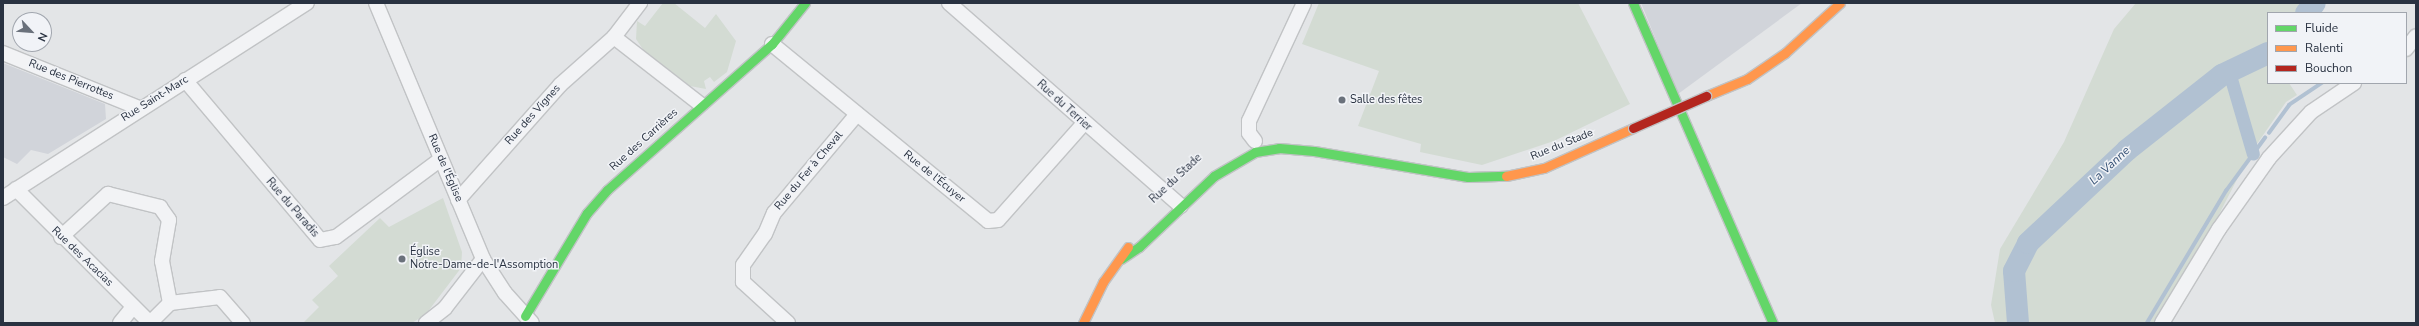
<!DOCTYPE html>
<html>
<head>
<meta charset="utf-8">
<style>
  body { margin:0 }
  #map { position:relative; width:2419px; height:326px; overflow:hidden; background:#e3e5e7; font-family:"Nunito Sans",sans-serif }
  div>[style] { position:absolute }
  .built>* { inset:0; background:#d1d4da }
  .green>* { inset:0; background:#d3dbd3 }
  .stream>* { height:3.5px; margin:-1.75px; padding:0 1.75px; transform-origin:1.75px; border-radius:1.75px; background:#b1c1d2 }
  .canal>* { height:13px; margin:-6.5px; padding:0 6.5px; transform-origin:6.5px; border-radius:6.5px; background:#b1c1d2 }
  .river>* { height:22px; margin:-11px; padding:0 11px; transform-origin:11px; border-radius:11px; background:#b1c1d2 }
  .roads { filter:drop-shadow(1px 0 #c1c3c5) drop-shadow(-1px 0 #c1c3c5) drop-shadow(0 1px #c1c3c5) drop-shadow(0 -1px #c1c3c5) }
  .street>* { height:14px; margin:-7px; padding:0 7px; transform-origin:7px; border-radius:7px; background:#f2f3f5 }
  .fast>* { height:9px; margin:-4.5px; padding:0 4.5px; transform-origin:4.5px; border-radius:4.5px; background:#63d668 }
  .slow>* { height:9px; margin:-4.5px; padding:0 4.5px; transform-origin:4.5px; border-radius:4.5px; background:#ff974d }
  .bridges { filter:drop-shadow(1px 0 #c1c3c5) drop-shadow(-1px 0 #c1c3c5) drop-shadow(0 1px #c1c3c5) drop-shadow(0 -1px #c1c3c5) }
  .jam-bridge>* { height:9px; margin:-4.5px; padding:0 4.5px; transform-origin:4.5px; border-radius:4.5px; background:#b3261e }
  .dots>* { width:11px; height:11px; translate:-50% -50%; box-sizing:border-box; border:2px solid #f1f3f7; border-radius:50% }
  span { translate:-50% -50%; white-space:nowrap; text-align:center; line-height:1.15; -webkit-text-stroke:3px #f1f3f7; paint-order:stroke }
  .street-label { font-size:11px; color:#293241 }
  .poi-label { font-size:11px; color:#293241 }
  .left { translate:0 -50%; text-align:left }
  .water-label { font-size:12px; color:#345074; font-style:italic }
  .frame { position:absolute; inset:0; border:4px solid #293241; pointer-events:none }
  .legend { position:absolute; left:2267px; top:12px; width:140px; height:72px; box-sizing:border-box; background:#f1f3f7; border:1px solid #a1a6ae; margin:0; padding:5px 7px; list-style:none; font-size:12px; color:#293241 }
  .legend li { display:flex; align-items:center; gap:8px; height:20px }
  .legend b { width:20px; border:1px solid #a1a6ae }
  .north { position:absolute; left:12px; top:12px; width:40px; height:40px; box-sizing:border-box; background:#f1f3f7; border:1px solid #a1a6ae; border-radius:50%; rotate:116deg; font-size:11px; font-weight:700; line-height:16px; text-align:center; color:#293241 }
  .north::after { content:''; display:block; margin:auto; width:14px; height:18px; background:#6a717b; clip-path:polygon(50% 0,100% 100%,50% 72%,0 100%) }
</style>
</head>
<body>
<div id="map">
  <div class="built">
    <i style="clip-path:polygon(1641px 3px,1802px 3px,1678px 94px)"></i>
    <i style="clip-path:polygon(3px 63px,105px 104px,106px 119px,48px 154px,31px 150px,17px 164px,3px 157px)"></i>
  </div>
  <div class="green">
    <i style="clip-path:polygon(663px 3px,674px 3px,705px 28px,716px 14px,736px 41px,727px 72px,714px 82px,710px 77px,704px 81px,706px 89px,690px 86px,644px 51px,636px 39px,637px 21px,645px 26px)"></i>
    <i style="clip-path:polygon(1319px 3px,1578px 3px,1630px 104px,1554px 141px,1482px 165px,1420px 152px,1421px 144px,1358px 126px,1379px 71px,1302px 44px)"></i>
    <i style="clip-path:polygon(2136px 3px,2322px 3px,2313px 13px,2268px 13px,2268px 83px,2289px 83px,2297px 95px,2286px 102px,2250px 154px,2210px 232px,2156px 323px,1995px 323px,1991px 305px,2000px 249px,2064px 142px,2114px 29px)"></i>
    <i style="clip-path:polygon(443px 198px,462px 252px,461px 268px,426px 314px,412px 323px,303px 323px,319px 307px,312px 300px,338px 276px,329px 266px,380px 218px,389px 227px)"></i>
  </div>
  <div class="stream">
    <i style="left:2269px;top:133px;width:34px;rotate:-54deg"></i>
    <i style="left:2289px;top:105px;width:40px;rotate:-34deg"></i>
    <i style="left:2147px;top:323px;width:154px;rotate:-59.1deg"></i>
    <i style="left:2226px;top:191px;width:66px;rotate:-53.7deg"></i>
  </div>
  <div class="canal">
    <i style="left:2229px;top:72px;width:85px;rotate:73.7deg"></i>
  </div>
  <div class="river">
    <i style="left:2306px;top:13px;width:13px;rotate:-48deg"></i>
    <i style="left:2018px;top:323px;width:52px;rotate:-94.4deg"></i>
    <i style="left:2014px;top:271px;width:31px;rotate:-63deg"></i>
    <i style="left:2028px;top:243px;width:136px;rotate:-43.2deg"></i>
    <i style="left:2127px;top:150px;width:121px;rotate:-38.3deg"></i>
    <i style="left:2222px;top:75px;width:51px;rotate:-25.6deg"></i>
  </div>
  <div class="roads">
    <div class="street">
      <i style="left:376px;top:3px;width:277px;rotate:67.3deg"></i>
      <i style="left:483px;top:259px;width:40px;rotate:57.1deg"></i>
      <i style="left:505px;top:293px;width:40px;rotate:48deg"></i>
      <i style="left:949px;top:3px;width:308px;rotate:41.2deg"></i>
      <i style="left:614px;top:37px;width:109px;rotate:37.9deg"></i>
      <i style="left:772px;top:44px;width:279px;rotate:39.3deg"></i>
      <i style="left:988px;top:221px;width:10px;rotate:-6deg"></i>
      <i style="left:998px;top:220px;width:130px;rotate:-48.4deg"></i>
      <i style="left:2406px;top:49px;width:16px;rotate:-52deg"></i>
      <i style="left:3px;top:53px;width:147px;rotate:22deg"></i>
      <i style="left:185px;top:80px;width:209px;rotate:49.8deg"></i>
      <i style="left:320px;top:240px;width:16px;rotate:-11deg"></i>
      <i style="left:336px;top:237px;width:131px;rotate:-36.6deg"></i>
      <i style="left:1255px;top:141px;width:10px;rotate:-127deg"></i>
      <i style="left:1249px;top:133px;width:12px;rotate:-90deg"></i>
      <i style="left:1249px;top:121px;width:130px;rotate:-65deg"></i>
      <i style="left:16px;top:189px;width:190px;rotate:45deg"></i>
      <i style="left:3px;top:198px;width:361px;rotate:-32.7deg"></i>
      <i style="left:458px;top:200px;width:154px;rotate:-48.4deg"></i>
      <i style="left:560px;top:85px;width:72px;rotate:-41.6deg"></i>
      <i style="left:614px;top:37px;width:43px;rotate:-52.6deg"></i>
      <i style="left:61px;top:237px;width:64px;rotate:-42.5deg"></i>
      <i style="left:108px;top:194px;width:54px;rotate:14deg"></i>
      <i style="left:160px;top:207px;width:16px;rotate:55deg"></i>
      <i style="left:169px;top:220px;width:42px;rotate:99.7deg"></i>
      <i style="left:162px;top:261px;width:43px;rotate:79.2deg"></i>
      <i style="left:170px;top:303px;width:50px;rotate:-6.8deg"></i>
      <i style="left:220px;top:297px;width:35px;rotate:49deg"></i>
      <i style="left:120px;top:323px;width:21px;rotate:-51deg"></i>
      <i style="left:150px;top:323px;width:28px;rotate:-45deg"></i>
      <i style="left:426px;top:323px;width:24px;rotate:-38deg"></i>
      <i style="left:445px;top:308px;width:62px;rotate:-52.2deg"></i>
      <i style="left:788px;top:323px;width:61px;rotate:-137.7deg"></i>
      <i style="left:743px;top:282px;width:17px;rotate:-90deg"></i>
      <i style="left:743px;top:265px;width:38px;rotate:-55deg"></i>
      <i style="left:765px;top:234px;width:23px;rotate:-67deg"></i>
      <i style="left:774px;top:213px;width:129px;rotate:-50deg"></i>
      <i style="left:2162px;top:323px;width:110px;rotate:-58.8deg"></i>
      <i style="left:2219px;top:229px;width:87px;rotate:-54.8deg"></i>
      <i style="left:2269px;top:158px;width:62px;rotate:-47.6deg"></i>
      <i style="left:2311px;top:112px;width:52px;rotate:-34deg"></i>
    </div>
    <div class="fast">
      <i style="left:1633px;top:3px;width:349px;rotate:66.4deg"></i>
      <i style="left:1121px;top:259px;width:22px;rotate:-34deg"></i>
      <i style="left:1139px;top:247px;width:103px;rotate:-43.4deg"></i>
      <i style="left:1214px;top:176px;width:48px;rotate:-30.3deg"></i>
      <i style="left:1255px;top:152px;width:24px;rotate:-9deg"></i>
      <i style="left:1279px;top:148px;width:35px;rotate:5deg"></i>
      <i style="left:1314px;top:151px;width:156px;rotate:9.6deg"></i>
      <i style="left:1468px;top:177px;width:38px;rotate:-2deg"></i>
      <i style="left:525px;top:316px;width:120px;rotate:-59deg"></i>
      <i style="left:587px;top:213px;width:30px;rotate:-49deg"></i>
      <i style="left:607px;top:190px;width:220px;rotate:-41.5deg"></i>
      <i style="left:772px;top:44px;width:53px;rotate:-51.2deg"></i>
    </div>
    <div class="slow">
      <i style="left:1706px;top:96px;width:44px;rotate:-22.5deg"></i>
      <i style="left:1747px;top:79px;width:46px;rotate:-34.4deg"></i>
      <i style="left:1785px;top:53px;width:74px;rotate:-42.3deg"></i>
      <i style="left:1506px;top:176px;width:39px;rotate:-12deg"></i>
      <i style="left:1544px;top:168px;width:98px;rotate:-24.2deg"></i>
      <i style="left:1083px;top:323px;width:46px;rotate:-64deg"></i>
      <i style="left:1103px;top:282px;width:43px;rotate:-54.5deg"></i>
    </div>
  </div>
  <div class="bridges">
    <div class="jam-bridge">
      <i style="left:1633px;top:128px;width:80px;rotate:-23.7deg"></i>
    </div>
  </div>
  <div class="dots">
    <i style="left:1342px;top:100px;background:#6a717b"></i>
    <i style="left:402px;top:259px;background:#6a717b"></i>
  </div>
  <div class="street-label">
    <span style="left:71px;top:80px;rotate:22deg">Rue des Pierrottes</span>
    <span style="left:155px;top:99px;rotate:-32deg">Rue Saint-Marc</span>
    <span style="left:1064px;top:106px;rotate:42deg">Rue du Terrier</span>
    <span style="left:533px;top:115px;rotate:-48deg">Rue des Vignes</span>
    <span style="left:644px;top:140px;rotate:-42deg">Rue des Carrières</span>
    <span style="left:1562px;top:145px;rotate:-22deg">Rue du Stade</span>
    <span style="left:445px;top:168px;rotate:67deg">Rue de l'Église</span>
    <span style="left:809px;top:171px;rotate:-50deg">Rue du Fer à Cheval</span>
    <span style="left:934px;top:177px;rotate:39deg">Rue de l’Écuyer</span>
    <span style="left:1176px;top:179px;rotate:-43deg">Rue du Stade</span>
    <span style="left:292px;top:208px;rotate:49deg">Rue du Paradis</span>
    <span style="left:82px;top:257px;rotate:44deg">Rue des Acacias</span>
  </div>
  <div class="poi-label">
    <span class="left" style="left:1350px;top:100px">Salle des fêtes</span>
    <span class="left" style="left:410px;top:259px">Église<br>Notre-Dame-de-l'Assomption</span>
  </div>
  <div class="water-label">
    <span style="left:2110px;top:166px;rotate:-43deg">La Vanne</span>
  </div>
  <div class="frame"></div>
  <ul class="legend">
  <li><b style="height:5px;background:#63d668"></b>Fluide</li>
  <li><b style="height:5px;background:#ff974d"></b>Ralenti</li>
  <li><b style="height:5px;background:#b3261e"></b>Bouchon</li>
  </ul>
  <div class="north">N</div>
</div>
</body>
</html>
